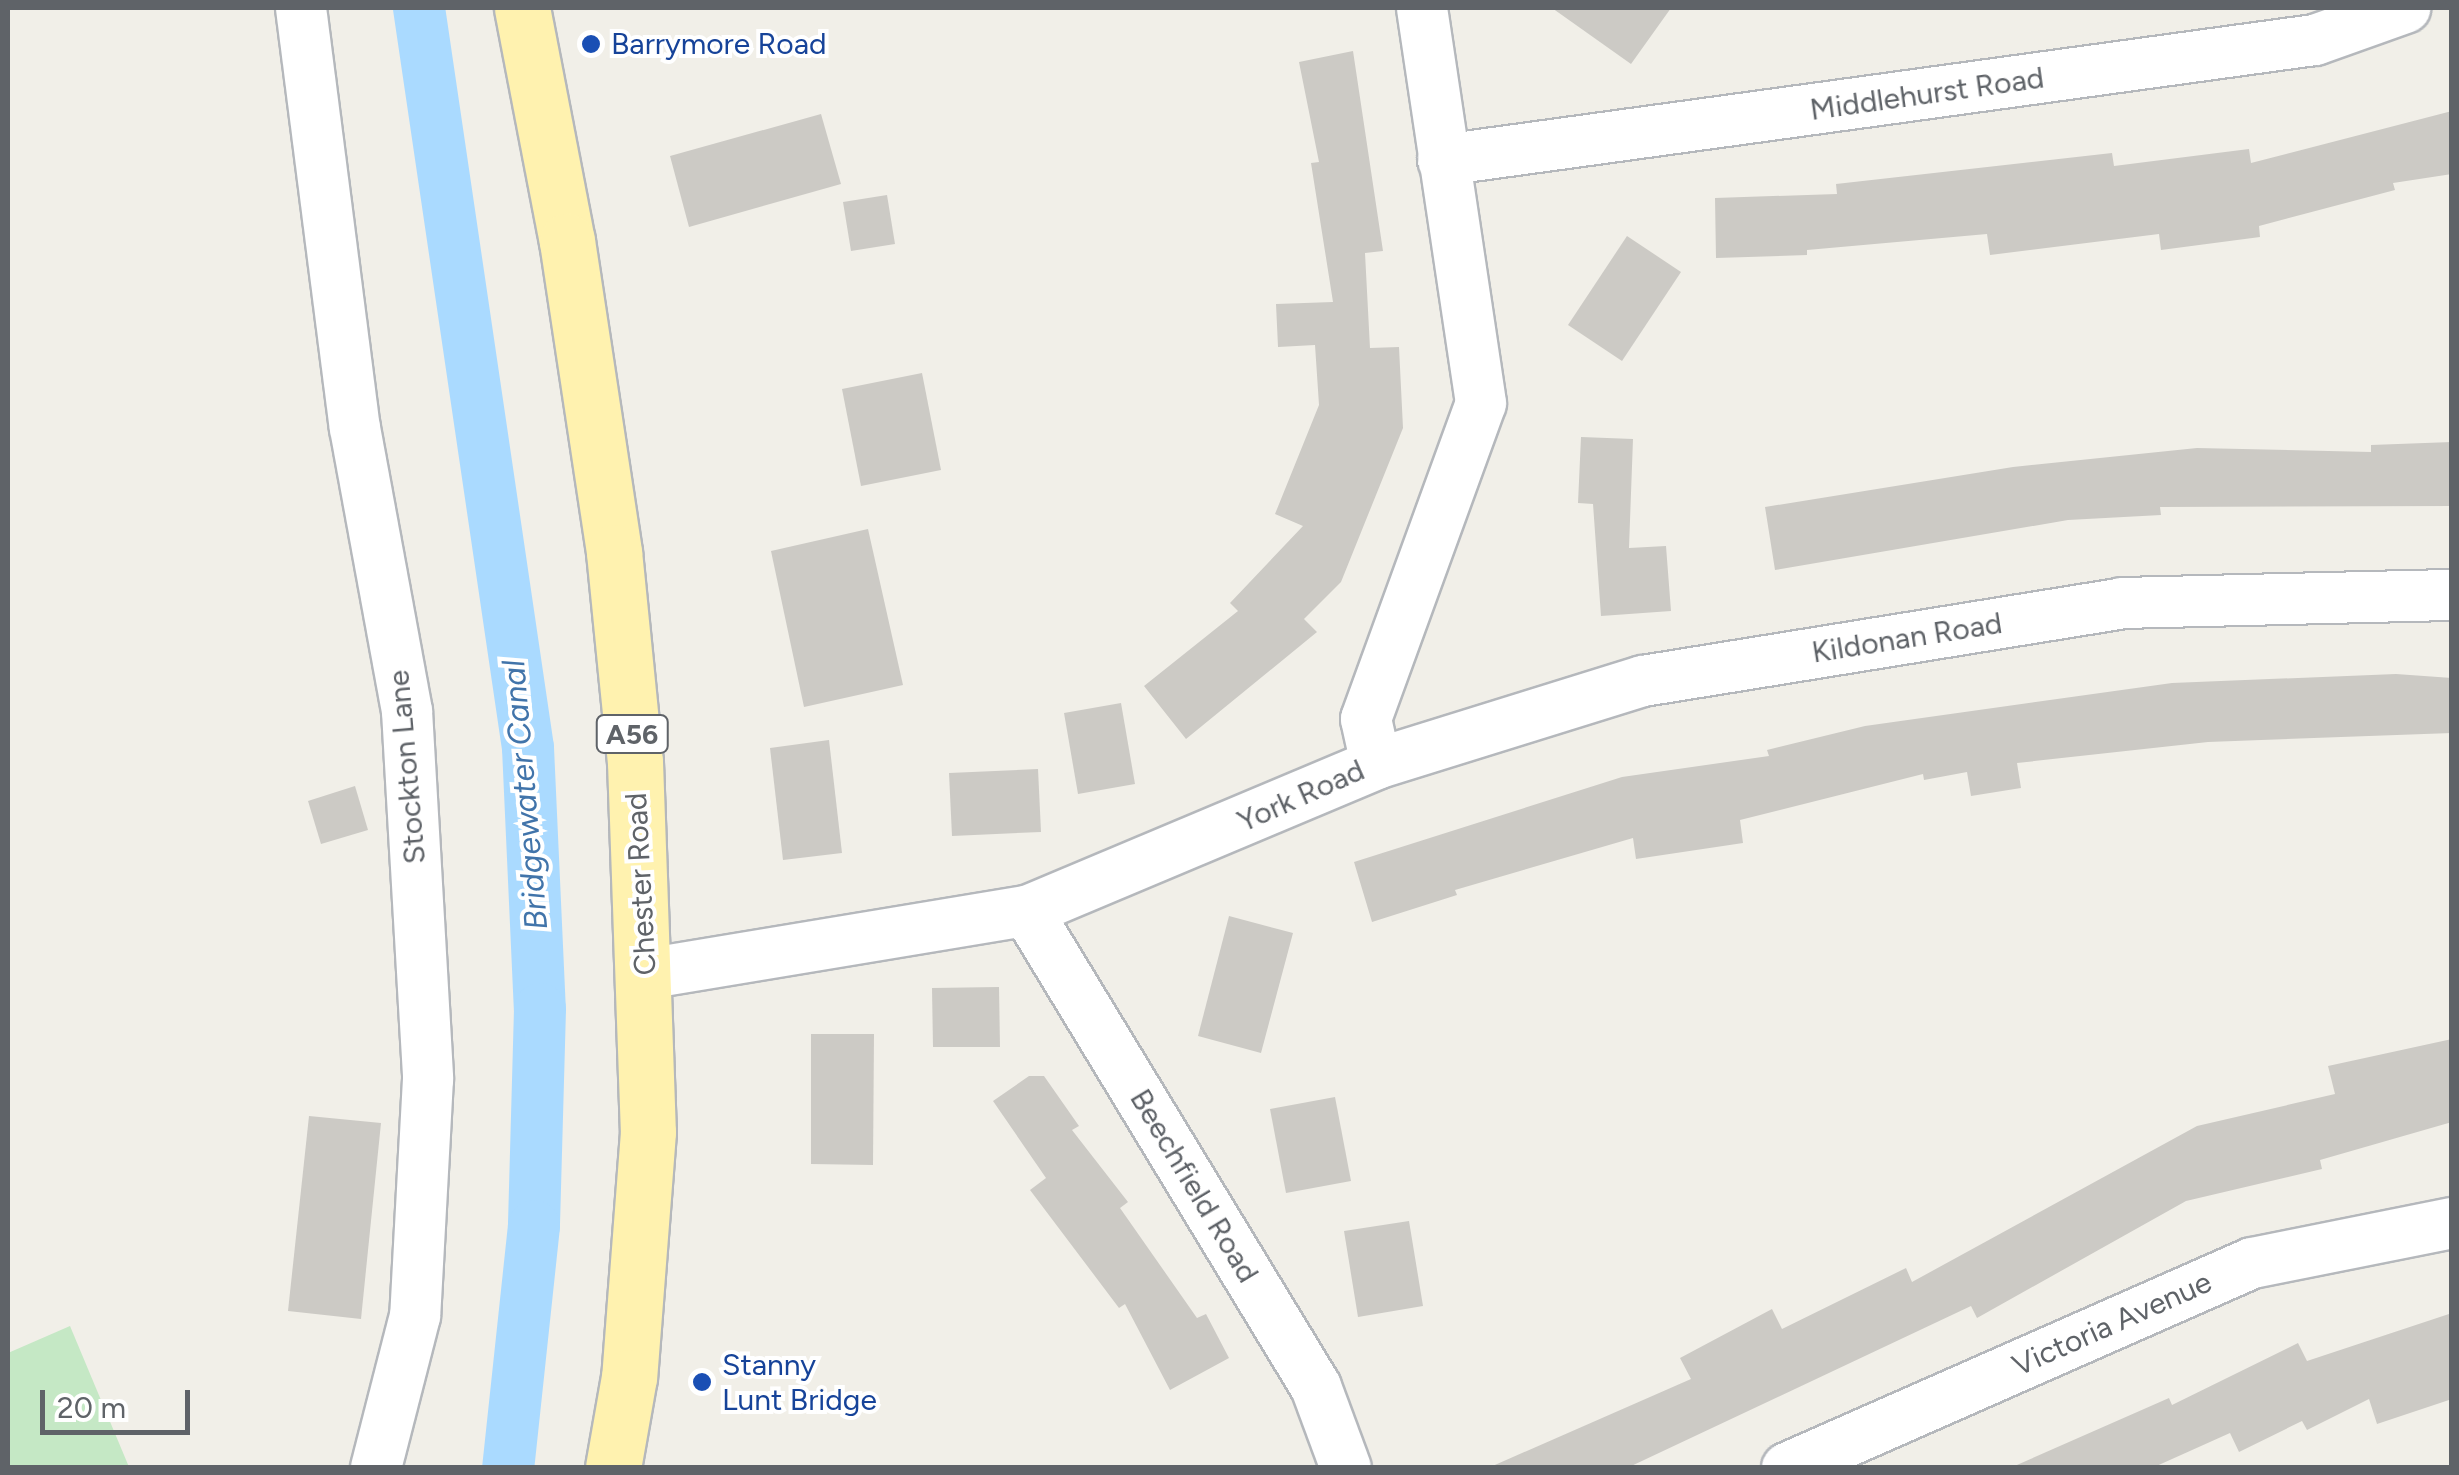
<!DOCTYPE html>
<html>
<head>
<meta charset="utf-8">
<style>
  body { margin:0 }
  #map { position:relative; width:2459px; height:1475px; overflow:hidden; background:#f1efe8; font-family:Figtree,sans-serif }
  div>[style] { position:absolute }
  .green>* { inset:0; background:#c5e8c5 }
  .canal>* { height:52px; margin:-26px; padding:0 26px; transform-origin:26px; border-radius:26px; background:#aadaff }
  .building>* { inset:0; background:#cccac5 }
  .roads { filter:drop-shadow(2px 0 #b5b8bc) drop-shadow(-2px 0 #b5b8bc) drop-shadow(0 2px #b5b8bc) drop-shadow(0 -2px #b5b8bc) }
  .minor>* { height:50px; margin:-25px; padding:0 25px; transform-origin:25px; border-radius:25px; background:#fff }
  .major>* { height:55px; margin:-27.5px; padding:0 27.5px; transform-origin:27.5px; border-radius:27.5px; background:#fff2af }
  .dots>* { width:28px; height:28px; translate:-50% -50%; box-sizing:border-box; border:5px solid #fff; border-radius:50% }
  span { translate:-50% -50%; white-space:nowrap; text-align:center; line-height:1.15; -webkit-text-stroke:8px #fff; paint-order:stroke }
  .shield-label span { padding:2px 8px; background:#fff; border:2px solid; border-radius:8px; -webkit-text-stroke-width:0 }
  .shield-label { font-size:28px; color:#5f6368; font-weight:700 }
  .transit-label { font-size:30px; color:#164399 }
  .left { translate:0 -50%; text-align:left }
  .street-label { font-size:30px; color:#5f6368 }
  .water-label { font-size:32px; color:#4174aa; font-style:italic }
  .frame { position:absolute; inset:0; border:10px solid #5f6368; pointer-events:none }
  .scale { position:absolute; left:40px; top:1390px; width:150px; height:45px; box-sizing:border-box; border:5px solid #5f6368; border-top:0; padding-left:12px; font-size:30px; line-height:35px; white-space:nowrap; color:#5f6368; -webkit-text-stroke:8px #fff; paint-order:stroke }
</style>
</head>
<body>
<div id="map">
  <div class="green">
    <i style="clip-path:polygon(70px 1326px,129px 1467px,8px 1467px,8px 1353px)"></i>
  </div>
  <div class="canal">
    <i style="left:419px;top:8px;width:748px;rotate:81.62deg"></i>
    <i style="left:528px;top:748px;width:261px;rotate:87.4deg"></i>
    <i style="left:540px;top:1009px;width:217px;rotate:91.6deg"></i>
    <i style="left:534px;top:1226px;width:243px;rotate:96.1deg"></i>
  </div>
  <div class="building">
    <i style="clip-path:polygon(1552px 8px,1671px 8px,1631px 64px)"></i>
    <i style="clip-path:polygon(1353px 51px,1383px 251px,1365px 253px,1370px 348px,1399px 347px,1403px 428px,1341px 582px,1304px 619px,1317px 632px,1186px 739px,1144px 686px,1238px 611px,1230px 603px,1303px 526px,1275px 514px,1319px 405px,1315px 345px,1278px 347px,1276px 304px,1333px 302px,1311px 163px,1319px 162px,1299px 62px)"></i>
    <i style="clip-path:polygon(2452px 111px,2452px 174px,2393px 183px,2395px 190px,2259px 226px,2260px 237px,2161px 250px,2159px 234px,1990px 255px,1987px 234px,1807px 250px,1807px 255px,1716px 258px,1715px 198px,1837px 194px,1836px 184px,2112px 153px,2114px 166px,2249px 149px,2251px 163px)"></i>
    <i style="clip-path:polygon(821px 114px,841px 184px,689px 227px,670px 156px)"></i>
    <i style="clip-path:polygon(887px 195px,895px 244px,851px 251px,843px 202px)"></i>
    <i style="clip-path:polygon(1627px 236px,1681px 272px,1622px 361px,1568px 325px)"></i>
    <i style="clip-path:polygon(922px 373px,941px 470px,861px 486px,842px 389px)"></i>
    <i style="clip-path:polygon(1581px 437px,1633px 439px,1629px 548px,1666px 546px,1671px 611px,1601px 616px,1593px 504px,1578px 503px)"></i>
    <i style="clip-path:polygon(2452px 442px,2452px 506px,2160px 507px,2161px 515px,2068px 520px,1775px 570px,1765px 507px,2013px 467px,2197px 448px,2371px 452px,2371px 445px)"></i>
    <i style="clip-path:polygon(868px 529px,903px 685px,804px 707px,771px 551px)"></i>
    <i style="clip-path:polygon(2396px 674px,2452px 678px,2452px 733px,2208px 742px,2017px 763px,2021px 788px,1971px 796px,1967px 772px,1924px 780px,1923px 774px,1740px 820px,1743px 843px,1636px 859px,1633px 838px,1455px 890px,1457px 895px,1372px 922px,1354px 862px,1622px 777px,1769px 756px,1767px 750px,1865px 726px,2172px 683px)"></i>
    <i style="clip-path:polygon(1121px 703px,1135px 784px,1078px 794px,1064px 713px)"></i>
    <i style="clip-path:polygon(829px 740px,842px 853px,783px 860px,770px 748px)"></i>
    <i style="clip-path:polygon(1038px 769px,1041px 832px,952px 836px,949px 773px)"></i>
    <i style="clip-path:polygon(355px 786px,368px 830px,321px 844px,308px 801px)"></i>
    <i style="clip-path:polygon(1229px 916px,1293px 933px,1261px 1053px,1198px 1036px)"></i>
    <i style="clip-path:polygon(999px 987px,1000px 1047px,933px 1047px,932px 988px)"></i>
    <i style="clip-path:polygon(811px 1034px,874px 1034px,873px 1165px,811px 1164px)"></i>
    <i style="clip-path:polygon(2452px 1039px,2452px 1122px,2320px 1160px,2322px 1169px,2186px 1201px,1977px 1318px,1971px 1306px,1627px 1468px,1488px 1468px,1691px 1379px,1680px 1358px,1772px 1309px,1782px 1329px,1906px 1268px,1912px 1282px,2197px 1126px,2335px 1094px,2328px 1066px)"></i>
    <i style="clip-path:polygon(1029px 1076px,1044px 1076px,1079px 1126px,1072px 1130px,1128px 1202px,1120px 1208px,1197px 1318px,1206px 1314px,1229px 1358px,1170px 1390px,1125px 1304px,1119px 1308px,1030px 1190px,1046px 1178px,993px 1101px)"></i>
    <i style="clip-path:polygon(1335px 1097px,1351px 1181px,1286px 1193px,1270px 1109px)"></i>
    <i style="clip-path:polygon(309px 1116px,381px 1123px,361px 1319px,288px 1311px)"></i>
    <i style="clip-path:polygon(1409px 1221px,1423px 1306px,1358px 1317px,1344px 1231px)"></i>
    <i style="clip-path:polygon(2452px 1313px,2452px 1399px,2377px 1424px,2369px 1399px,2307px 1430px,2302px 1421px,2239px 1452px,2230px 1433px,2152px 1468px,2010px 1468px,2169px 1398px,2172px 1405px,2298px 1343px,2307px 1361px)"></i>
  </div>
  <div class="roads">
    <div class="minor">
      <i style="left:301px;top:8px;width:423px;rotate:82.7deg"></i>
      <i style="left:355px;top:428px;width:288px;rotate:79.6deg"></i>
      <i style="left:407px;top:711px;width:369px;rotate:86.7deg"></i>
      <i style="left:428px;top:1079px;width:237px;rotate:93.1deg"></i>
      <i style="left:415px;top:1316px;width:157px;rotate:104.4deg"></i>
      <i style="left:1443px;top:160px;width:880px;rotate:-7.84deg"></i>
      <i style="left:2315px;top:40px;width:96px;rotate:-19.6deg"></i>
      <i style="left:1376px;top:764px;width:280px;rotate:-17.3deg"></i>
      <i style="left:1643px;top:681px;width:485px;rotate:-9.2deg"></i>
      <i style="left:2122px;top:603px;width:330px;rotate:-1.4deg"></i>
      <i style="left:1027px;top:911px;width:557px;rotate:58.74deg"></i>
      <i style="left:1316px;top:1387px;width:86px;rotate:69.7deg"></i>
      <i style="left:645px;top:974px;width:387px;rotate:-9.4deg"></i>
      <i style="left:1027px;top:911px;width:379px;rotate:-22.8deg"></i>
      <i style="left:1376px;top:764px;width:46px;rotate:-102.5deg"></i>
      <i style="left:1366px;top:719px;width:336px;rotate:-70deg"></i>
      <i style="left:1481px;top:403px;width:399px;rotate:-98.5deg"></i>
      <i style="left:1787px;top:1468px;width:508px;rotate:-23.79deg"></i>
      <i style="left:2252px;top:1263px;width:204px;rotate:-11.3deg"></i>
    </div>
    <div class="major">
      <i style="left:522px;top:8px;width:237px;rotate:79.1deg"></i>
      <i style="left:567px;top:241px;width:315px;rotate:81.4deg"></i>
      <i style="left:614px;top:552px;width:211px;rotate:84.3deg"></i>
      <i style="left:635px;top:762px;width:370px;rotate:88deg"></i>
      <i style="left:648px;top:1132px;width:246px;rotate:94.4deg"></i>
      <i style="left:629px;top:1377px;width:92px;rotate:100deg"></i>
    </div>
  </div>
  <div class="dots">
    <i style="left:591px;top:44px;background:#1a4fb4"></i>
    <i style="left:702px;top:1382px;background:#1a4fb4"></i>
  </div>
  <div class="shield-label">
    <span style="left:632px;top:734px">A56</span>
  </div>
  <div class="transit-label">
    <span class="left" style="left:611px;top:44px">Barrymore Road</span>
    <span class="left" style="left:722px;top:1382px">Stanny<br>Lunt Bridge</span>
  </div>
  <div class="street-label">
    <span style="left:1927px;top:94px;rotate:-8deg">Middlehurst Road</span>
    <span style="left:1907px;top:638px;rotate:-9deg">Kildonan Road</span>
    <span style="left:407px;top:767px;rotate:-95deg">Stockton Lane</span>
    <span style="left:1301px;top:796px;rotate:-24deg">York Road</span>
    <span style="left:641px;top:884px;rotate:-93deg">Chester Road</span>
    <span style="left:1194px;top:1186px;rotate:59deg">Beechfield Road</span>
    <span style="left:2112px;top:1324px;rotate:-24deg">Victoria Avenue</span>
  </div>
  <div class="water-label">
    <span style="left:525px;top:795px;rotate:-95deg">Bridgewater Canal</span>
  </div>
  <div class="frame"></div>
  <div class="scale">20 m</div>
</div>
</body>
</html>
